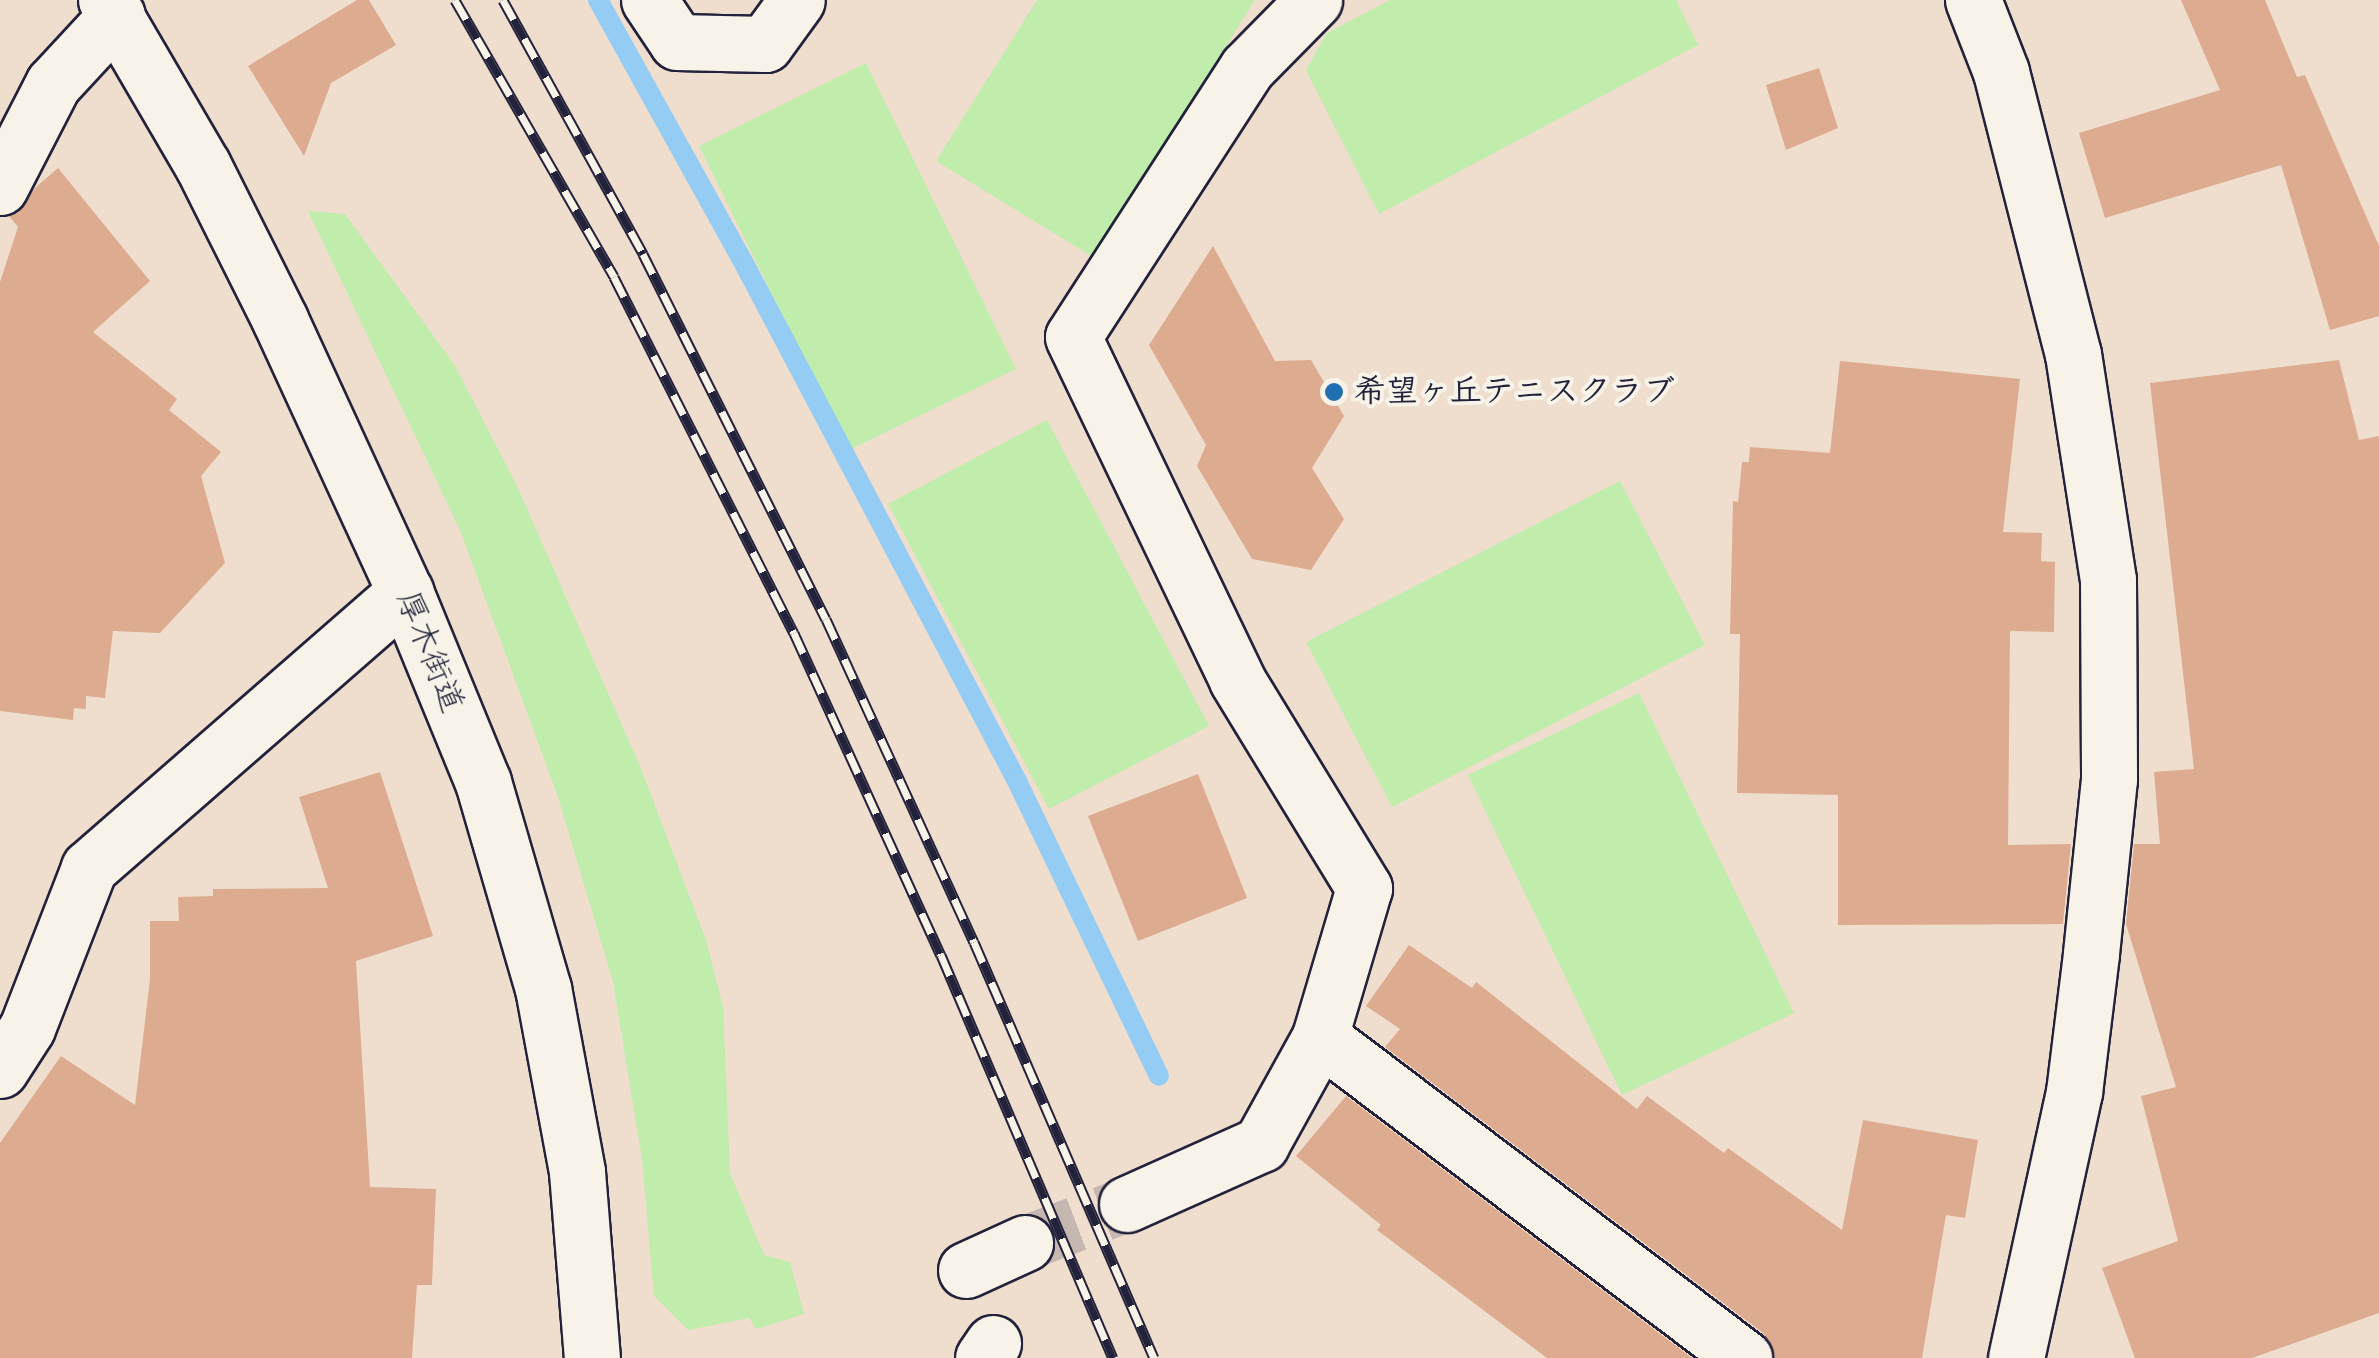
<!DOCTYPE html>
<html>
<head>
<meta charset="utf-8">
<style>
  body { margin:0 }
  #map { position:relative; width:2379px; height:1358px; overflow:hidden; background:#efdece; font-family:"Balsamiq Sans","Klee One",sans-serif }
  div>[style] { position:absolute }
  .green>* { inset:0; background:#c0edab }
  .stream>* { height:20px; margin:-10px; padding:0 10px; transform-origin:10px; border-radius:10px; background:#94ccf3 }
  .building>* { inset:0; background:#ddac90 }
  .minor-tunnel>* { height:55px; margin-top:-27.5px; transform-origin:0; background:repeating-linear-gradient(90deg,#c6b8b1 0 55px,transparent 0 83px) }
  .roads { filter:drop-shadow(2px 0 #22223b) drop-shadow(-2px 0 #22223b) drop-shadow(0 2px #22223b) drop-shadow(0 -2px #22223b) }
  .minor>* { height:55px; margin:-27.5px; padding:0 27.5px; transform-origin:27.5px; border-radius:27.5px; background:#f7f3e8 }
  .major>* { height:55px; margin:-27.5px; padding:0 27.5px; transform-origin:27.5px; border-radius:27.5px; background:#f7f3e8 }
  .rail>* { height:11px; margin-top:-5.5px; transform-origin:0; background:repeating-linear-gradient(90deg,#f7f3e8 0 22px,#22223b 0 44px); box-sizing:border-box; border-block:2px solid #22223b }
  .dots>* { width:28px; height:28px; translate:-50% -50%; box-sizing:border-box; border:5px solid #f7f3e8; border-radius:50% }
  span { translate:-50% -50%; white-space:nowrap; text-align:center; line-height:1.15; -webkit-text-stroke:8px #f7f3e8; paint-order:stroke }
  .poi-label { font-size:32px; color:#22223b; font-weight:700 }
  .left { translate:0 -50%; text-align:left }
  .street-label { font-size:32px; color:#22223b }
</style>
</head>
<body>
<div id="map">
  <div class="green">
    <i style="clip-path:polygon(1037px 0,1255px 0,1093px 257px,936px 161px)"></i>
    <i style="clip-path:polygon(1390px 0,1676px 0,1698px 45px,1379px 214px,1306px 70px,1327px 33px)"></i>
    <i style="clip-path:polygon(866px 63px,1016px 369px,849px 450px,699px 146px)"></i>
    <i style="clip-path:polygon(308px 211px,345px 214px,454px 364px,517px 486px,640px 766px,706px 940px,723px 1007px,730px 1173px,764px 1255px,790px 1262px,804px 1314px,756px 1329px,749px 1318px,688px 1330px,654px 1296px,642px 1159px,613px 982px,558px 797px,460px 530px)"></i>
    <i style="clip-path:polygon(1047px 420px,1209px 726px,1049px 809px,888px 504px)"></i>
    <i style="clip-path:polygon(1620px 481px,1705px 645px,1392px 807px,1306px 642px)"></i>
    <i style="clip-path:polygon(1639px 693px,1794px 1013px,1622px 1095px,1468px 775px)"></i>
  </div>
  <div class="stream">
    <i style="left:598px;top:0;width:310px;rotate:61deg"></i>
    <i style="left:748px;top:271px;width:577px;rotate:62.19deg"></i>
    <i style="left:1017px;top:781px;width:327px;rotate:64.3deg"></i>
  </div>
  <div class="building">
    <i style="clip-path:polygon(357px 0,369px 0,396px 45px,331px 83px,304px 156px,248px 66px)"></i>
    <i style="clip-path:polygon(2181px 0,2265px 0,2297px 77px,2305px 75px,2379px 246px,2379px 316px,2330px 330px,2281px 165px,2105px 218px,2079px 133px,2220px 90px)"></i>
    <i style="clip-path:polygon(1819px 68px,1838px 128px,1786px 150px,1766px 85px)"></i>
    <i style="clip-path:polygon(58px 168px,150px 281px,93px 332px,177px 399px,169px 410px,221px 452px,201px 476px,225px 563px,160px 633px,113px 631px,105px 698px,86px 696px,86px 709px,74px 708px,73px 720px,0 711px,0 282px,18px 227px,9px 216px,18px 213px,35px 188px)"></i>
    <i style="clip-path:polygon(1213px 246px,1275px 361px,1311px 360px,1344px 416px,1312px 468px,1344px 519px,1311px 570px,1252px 559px,1197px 466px,1206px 445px,1149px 345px)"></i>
    <i style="clip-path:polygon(2339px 360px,2359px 440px,2379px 436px,2379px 1313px,2252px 1358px,2135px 1358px,2102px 1268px,2178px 1241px,2141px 1096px,2176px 1087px,2126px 924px,2134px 844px,2160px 844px,2154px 772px,2194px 769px,2150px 383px)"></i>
    <i style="clip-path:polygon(1840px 361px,2020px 379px,2003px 532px,2042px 533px,2041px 561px,2055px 562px,2054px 632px,2010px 631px,2008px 845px,2071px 844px,2063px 924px,1838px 925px,1838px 795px,1737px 793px,1740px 634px,1730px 634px,1733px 501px,1738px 502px,1742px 462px,1749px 462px,1750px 447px,1830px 453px)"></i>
    <i style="clip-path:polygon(380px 772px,433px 936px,356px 961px,370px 1187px,436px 1189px,432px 1285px,417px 1285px,412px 1358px,0 1358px,0 1143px,61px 1056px,135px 1105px,150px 979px,150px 921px,179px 921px,178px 897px,213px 896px,213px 889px,328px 888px,299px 797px)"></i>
    <i style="clip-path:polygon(1198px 774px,1247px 898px,1138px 941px,1088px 816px)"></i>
    <i style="clip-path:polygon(1409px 945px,1472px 988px,1476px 982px,1637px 1109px,1647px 1096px,1724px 1153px,1728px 1148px,1842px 1230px,1863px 1120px,1978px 1140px,1965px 1218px,1946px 1215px,1922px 1358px,1775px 1358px,1763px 1333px,1385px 1047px,1400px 1029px,1366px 1006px)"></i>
    <i style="clip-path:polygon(1346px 1096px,1692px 1358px,1547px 1358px,1377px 1230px,1381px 1225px,1296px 1156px)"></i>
  </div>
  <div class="minor-tunnel">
    <i style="left:1025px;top:1243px;width:109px;rotate:-20.9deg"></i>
  </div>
  <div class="roads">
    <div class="minor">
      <i style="left:649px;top:0;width:50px;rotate:56.3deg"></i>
      <i style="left:677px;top:42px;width:88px;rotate:1.3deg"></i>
      <i style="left:765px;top:44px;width:54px;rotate:-54deg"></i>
      <i style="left:1314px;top:0;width:95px;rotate:134.6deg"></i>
      <i style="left:1247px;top:68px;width:320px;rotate:122.9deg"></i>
      <i style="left:1073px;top:337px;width:380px;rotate:64.4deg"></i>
      <i style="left:1237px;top:680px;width:244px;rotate:58.6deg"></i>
      <i style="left:1364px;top:888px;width:155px;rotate:106.5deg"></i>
      <i style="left:1320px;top:1037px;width:532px;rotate:37.13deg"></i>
      <i style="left:1973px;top:0;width:77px;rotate:68.7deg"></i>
      <i style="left:2001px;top:72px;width:291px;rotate:75.7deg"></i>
      <i style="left:2073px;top:354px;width:229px;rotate:81.2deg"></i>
      <i style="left:2108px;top:580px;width:199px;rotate:89.7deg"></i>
      <i style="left:2109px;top:779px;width:176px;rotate:95.9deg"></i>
      <i style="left:2091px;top:954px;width:139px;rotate:97deg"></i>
      <i style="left:2074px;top:1092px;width:272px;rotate:102.3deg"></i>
      <i style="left:0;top:187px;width:116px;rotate:-62.8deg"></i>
      <i style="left:53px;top:84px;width:94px;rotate:-47.2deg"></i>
      <i style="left:0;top:1070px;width:50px;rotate:-57.3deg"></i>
      <i style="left:27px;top:1028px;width:172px;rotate:-68.8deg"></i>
      <i style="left:89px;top:868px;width:420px;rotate:-41.1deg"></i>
      <i style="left:1127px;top:1204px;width:147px;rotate:-24.1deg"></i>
      <i style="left:1261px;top:1144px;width:122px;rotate:-61.1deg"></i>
      <i style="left:966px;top:1270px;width:65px;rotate:-24.6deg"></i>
      <i style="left:983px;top:1358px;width:18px;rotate:-56deg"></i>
    </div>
    <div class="major">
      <i style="left:106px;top:0;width:192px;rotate:59.7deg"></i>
      <i style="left:203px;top:166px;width:172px;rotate:63.4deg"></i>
      <i style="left:280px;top:320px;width:299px;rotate:65.3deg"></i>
      <i style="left:405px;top:592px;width:205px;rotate:67.7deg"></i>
      <i style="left:483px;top:782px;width:215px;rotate:73.8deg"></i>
      <i style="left:543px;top:988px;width:187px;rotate:79.5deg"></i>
      <i style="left:577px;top:1172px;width:187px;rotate:85.4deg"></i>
    </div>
  </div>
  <div class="rail">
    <i style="left:455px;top:0;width:319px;rotate:60.1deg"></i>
    <i style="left:614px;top:277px;width:399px;rotate:63.2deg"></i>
    <i style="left:794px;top:633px;width:354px;rotate:65.5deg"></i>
    <i style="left:941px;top:955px;width:438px;rotate:66.9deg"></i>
    <i style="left:503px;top:0;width:290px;rotate:61.1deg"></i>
    <i style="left:643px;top:254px;width:408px;rotate:63.4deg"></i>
    <i style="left:826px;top:619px;width:355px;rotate:65.4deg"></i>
    <i style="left:974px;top:942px;width:453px;rotate:66.6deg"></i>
  </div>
  <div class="dots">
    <i style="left:1334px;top:392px;background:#1f6fb2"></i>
  </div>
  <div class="poi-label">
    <span class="left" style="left:1354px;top:392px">希望ヶ丘テニスクラブ</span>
  </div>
  <div class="street-label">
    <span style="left:429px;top:652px;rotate:68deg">厚木街道</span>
  </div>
</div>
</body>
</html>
